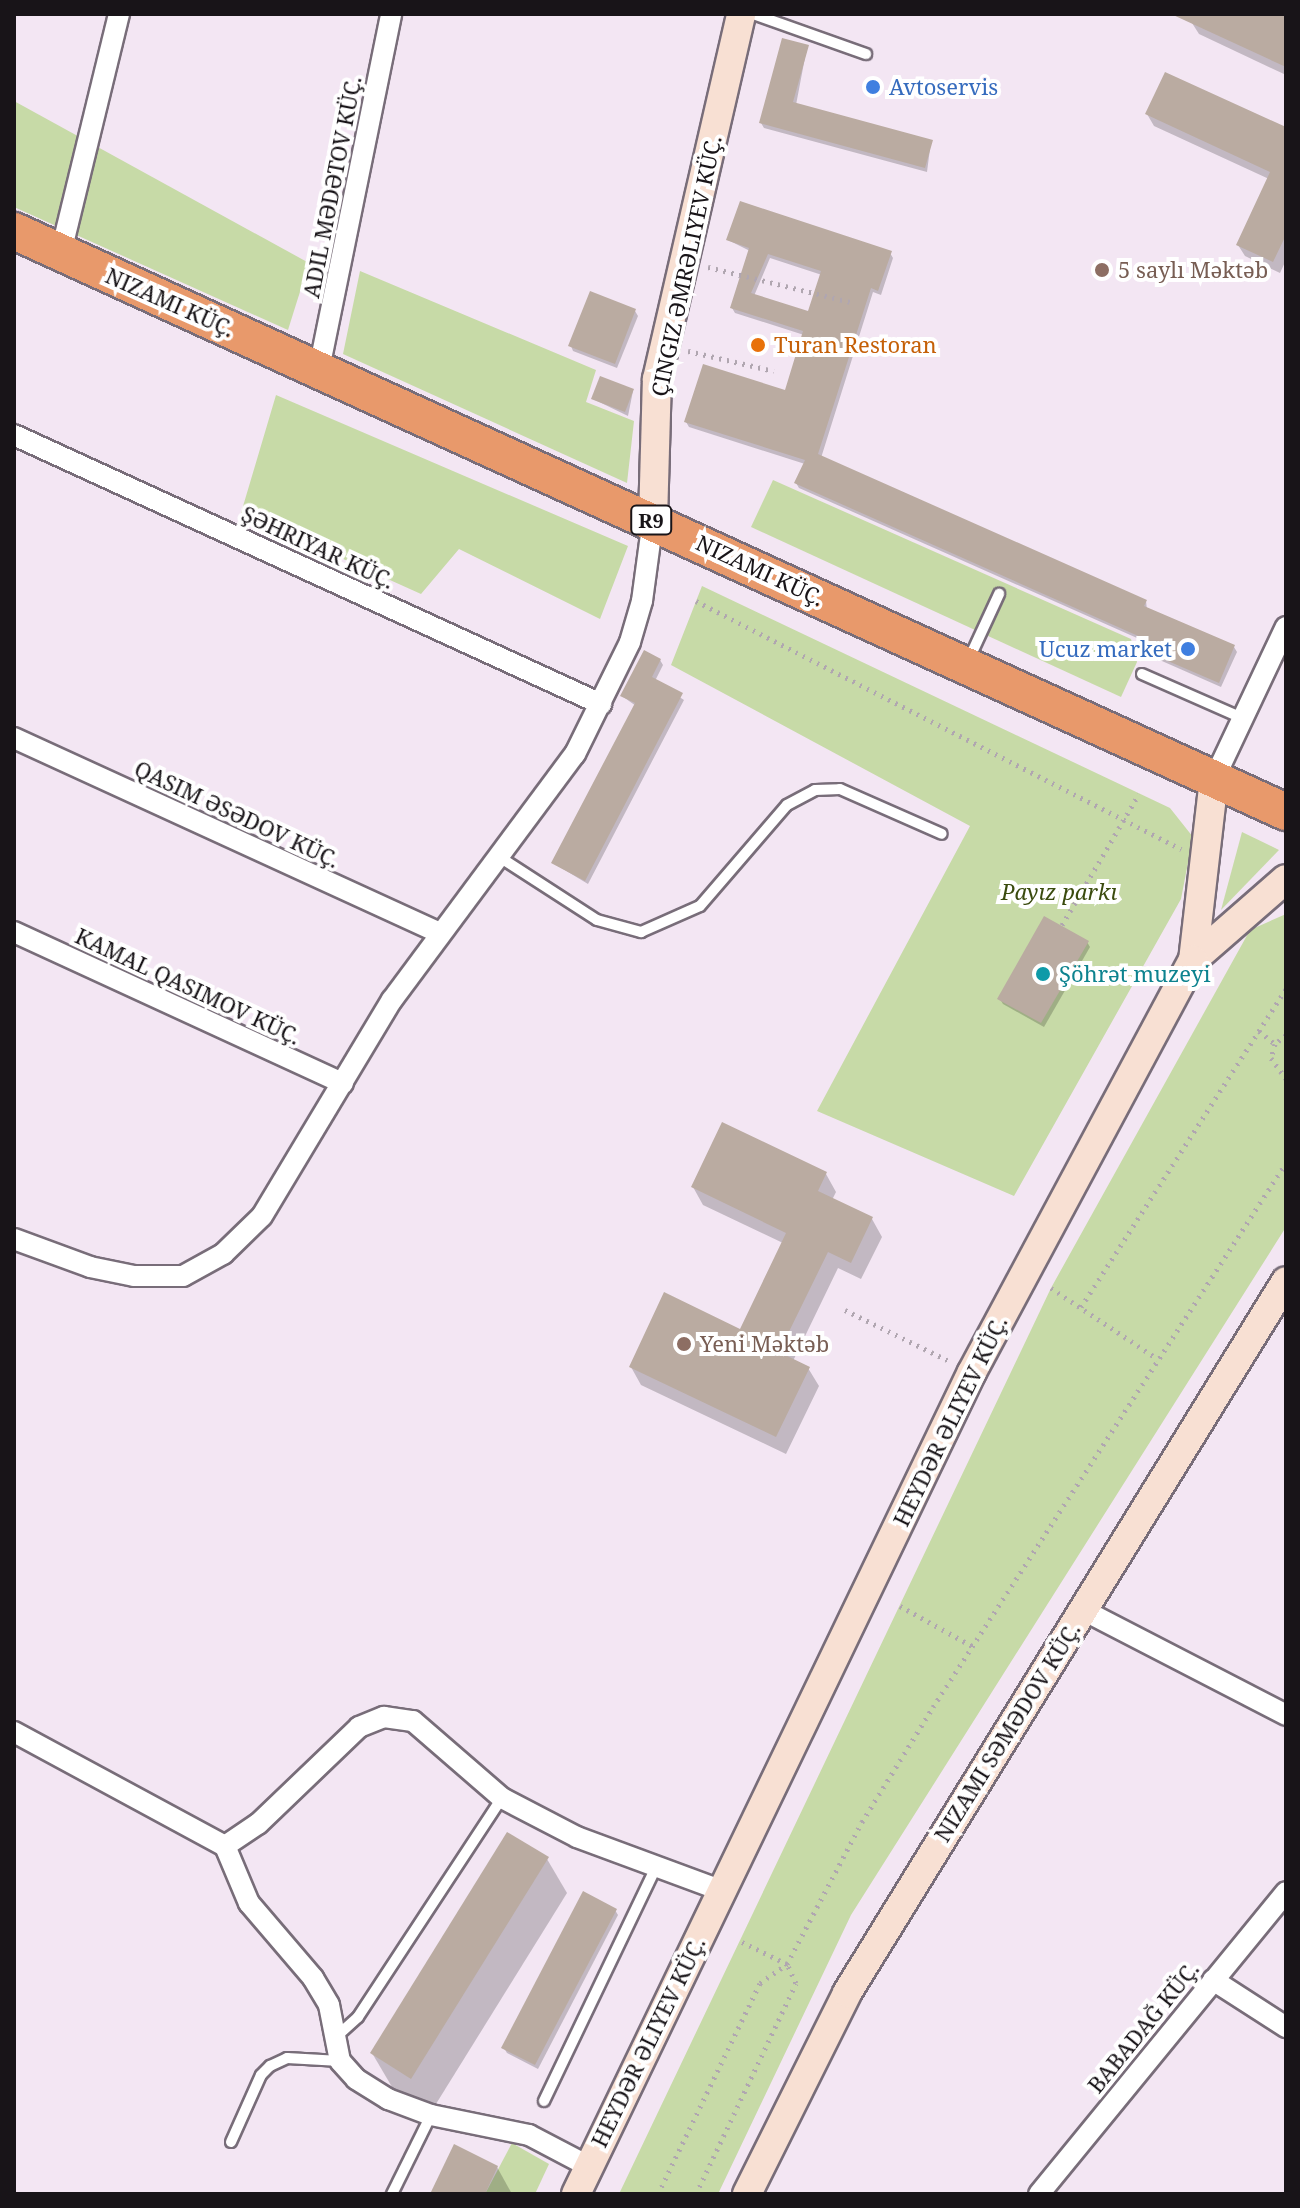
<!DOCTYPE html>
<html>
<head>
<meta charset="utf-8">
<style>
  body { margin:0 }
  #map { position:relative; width:1300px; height:2208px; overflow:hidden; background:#f3e6f3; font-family:"Noto Serif",serif }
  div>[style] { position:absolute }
  .green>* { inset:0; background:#c7daa7 }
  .shadow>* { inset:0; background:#0003 }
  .building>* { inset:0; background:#baaba1 }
  .path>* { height:5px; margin-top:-2.5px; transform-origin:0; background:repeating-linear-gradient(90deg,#b0a6b0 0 2px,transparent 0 8px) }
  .roads { filter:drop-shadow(2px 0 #786d79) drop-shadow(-2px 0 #786d79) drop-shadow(0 2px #786d79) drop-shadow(0 -2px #786d79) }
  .lane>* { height:10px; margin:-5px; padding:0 5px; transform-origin:5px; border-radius:5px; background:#fff }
  .street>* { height:20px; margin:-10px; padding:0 10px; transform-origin:10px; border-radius:10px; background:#fff }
  .secondary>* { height:28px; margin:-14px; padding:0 14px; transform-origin:14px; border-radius:14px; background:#f8e0d3 }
  .highway>* { height:36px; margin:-18px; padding:0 18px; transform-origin:18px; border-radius:18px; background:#e8996b }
  .dots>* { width:22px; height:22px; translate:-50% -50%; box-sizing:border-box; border:4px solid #fff; border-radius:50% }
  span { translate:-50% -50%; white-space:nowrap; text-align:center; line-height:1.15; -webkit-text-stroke:8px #fff; paint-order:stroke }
  .shield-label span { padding:2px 6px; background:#fff; border:2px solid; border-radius:6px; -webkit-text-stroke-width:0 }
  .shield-label { font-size:20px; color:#181418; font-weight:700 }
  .shop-label { font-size:22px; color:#366cbe }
  .left { translate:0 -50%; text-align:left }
  .right { translate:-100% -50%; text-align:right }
  .street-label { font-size:22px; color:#181418 }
  .education-label { font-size:22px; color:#785e54 }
  .food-label { font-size:22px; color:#c56008 }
  .park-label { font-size:22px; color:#3a4b0e; font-style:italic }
  .culture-label { font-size:22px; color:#0d838f }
  .frame { position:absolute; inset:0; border:16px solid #181418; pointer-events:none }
</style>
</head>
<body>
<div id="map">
  <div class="green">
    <i style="clip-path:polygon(14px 101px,309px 263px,288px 330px,14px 207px)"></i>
    <i style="clip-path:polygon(360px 271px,596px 370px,586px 402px,634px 421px,627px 483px,343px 354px)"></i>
    <i style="clip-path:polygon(276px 395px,628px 546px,600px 619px,459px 549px,421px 594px,241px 513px)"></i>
    <i style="clip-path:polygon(773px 480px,1131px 639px,1137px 662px,1121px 697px,751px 527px)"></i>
    <i style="clip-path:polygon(702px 586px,1170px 808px,1193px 837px,1181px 899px,1014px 1196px,817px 1111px,970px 826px,671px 665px)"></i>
    <i style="clip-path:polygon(1242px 832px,1279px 850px,1221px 910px)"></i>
    <i style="clip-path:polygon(1286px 914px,1286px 1227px,851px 1915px,718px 2194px,619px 2194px,1051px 1288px,1250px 930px)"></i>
    <i style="clip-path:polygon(512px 2143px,549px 2164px,535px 2194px,485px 2194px)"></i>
  </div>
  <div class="shadow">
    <i style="clip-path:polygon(1196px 14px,1286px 15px,1286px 75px,1199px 34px,1192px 23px)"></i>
    <i style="clip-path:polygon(807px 47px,796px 105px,931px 141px,927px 172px,764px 128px,761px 123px)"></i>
    <i style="clip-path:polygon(1147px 114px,1286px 130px,1286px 260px,1280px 273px,1245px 256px,1238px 245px,1269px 179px,1154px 126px)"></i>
    <i style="clip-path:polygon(evenodd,728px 240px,890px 253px,893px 258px,881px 295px,873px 292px,821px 458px,1146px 601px,1147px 610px,1234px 647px,1237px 652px,1221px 687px,1146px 654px,1146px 642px,799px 488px,796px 483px,805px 464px,689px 427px,686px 422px,786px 392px,804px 335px,735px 313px,732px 308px,750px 251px,728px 240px,770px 258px,822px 275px,809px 313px,754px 296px,770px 258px)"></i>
    <i style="clip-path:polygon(635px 311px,638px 316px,617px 368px,573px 351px,571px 346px)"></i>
    <i style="clip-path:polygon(633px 391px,628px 416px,593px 399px)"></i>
    <i style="clip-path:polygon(660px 660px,663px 665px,655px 681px,684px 700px,588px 884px,553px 863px,636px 706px,622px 696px)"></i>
    <i style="clip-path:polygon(1087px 942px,1090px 947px,1044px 1027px,1003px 1004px,1000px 999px)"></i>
    <i style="clip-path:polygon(826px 1174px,836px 1192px,832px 1200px,872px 1219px,882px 1237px,861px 1279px,838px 1268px,793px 1361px,808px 1368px,819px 1386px,786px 1454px,641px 1385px,631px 1367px,741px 1332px,783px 1243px,703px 1205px,693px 1187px)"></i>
    <i style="clip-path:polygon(547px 1859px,567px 1893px,431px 2112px,392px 2087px,372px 2053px)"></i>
    <i style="clip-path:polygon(615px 1910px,618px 1915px,538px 2069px,507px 2053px,504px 2048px)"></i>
    <i style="clip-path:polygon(497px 2167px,512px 2194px,432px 2194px)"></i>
  </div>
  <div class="building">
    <i style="clip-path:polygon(1171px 14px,1286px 14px,1286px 67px)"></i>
    <i style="clip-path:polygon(782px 38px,809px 45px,793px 102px,933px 140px,925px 168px,759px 123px)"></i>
    <i style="clip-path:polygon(1165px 72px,1286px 127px,1286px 235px,1273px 262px,1236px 245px,1270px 172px,1145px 114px)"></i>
    <i style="clip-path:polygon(evenodd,740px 201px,892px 251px,878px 291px,871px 288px,818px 454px,1147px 600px,1144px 606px,1235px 645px,1219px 683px,1140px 649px,1145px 639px,794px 483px,805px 460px,684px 422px,703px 364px,785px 390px,803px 331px,730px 308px,749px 248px,726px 240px,740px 201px,768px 254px,821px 271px,808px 311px,751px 293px,768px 254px)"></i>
    <i style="clip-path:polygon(590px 291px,636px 309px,615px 364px,568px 346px)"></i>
    <i style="clip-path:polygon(600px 376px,634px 389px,625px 412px,591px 399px)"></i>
    <i style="clip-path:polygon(644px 650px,661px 659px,652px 677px,683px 693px,585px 881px,551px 863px,635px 703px,620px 696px)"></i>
    <i style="clip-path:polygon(1044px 916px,1089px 941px,1041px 1023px,997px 999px)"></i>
    <i style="clip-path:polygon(722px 1122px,827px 1172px,818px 1191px,873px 1217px,851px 1263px,828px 1252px,779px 1352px,810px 1367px,776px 1437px,629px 1367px,664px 1292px,740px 1329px,786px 1233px,691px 1187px)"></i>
    <i style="clip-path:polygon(507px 1832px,549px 1857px,411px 2079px,370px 2053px)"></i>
    <i style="clip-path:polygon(583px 1891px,617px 1909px,535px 2065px,501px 2048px)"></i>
    <i style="clip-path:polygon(454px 2144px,498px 2166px,485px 2194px,430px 2194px)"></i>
  </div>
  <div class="path">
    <i style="left:708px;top:267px;width:146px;rotate:13.8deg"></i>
    <i style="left:688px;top:351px;width:88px;rotate:13.1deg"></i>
    <i style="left:696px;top:601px;width:545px;rotate:27.08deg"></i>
    <i style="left:1062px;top:925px;width:152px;rotate:-59.6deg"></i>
    <i style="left:1259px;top:1031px;width:21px;rotate:39deg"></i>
    <i style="left:1286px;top:1035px;width:14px;rotate:141deg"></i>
    <i style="left:1275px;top:1044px;width:15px;rotate:106deg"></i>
    <i style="left:1271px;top:1058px;width:26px;rotate:54deg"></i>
    <i style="left:1051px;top:1288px;width:128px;rotate:33.6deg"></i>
    <i style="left:1081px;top:1307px;width:378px;rotate:-57.2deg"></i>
    <i style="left:845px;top:1310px;width:116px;rotate:26.1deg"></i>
    <i style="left:900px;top:1606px;width:85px;rotate:29deg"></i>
    <i style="left:658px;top:2194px;width:234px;rotate:-64.2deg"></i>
    <i style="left:760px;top:1983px;width:33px;rotate:-35deg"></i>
    <i style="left:787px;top:1964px;width:161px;rotate:-62.2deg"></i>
    <i style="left:862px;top:1822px;width:135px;rotate:-58.3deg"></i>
    <i style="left:933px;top:1707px;width:648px;rotate:-57.02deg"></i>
    <i style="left:696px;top:2194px;width:233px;rotate:-64.6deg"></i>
    <i style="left:796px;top:1983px;width:21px;rotate:-115deg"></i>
    <i style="left:787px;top:1964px;width:52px;rotate:-153.9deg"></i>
  </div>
  <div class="roads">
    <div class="lane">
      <i style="left:753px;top:14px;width:120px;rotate:19.5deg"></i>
      <i style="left:969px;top:659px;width:72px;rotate:-65.2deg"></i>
      <i style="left:1142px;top:674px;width:109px;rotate:23.7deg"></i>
      <i style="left:501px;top:858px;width:114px;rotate:32.9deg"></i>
      <i style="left:597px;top:920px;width:46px;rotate:15.3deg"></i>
      <i style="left:641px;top:932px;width:64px;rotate:-23.8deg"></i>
      <i style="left:700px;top:906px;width:133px;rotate:-49.3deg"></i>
      <i style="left:787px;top:805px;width:32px;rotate:-28deg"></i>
      <i style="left:815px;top:790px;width:25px;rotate:-2deg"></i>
      <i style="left:840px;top:789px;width:111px;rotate:23.8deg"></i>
      <i style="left:337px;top:2036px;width:28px;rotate:-42deg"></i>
      <i style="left:358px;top:2017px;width:262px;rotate:-56.7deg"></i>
      <i style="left:544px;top:2101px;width:257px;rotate:-64.4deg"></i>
      <i style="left:231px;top:2142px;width:73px;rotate:-65.9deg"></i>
      <i style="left:261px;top:2075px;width:13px;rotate:-45deg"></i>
      <i style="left:270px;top:2066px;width:19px;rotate:-25deg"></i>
      <i style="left:287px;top:2058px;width:53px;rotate:3.2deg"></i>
      <i style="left:392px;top:2194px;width:88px;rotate:-63.7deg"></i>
    </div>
    <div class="street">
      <i style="left:61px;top:252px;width:245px;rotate:-76.3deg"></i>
      <i style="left:319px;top:369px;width:362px;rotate:-78.5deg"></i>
      <i style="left:14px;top:435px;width:646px;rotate:24.62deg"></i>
      <i style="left:14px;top:738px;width:468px;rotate:24.6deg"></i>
      <i style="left:1214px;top:779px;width:168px;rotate:-64.7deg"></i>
      <i style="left:14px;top:932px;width:362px;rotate:24.7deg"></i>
      <i style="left:14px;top:1239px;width:81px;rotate:20.2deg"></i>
      <i style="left:90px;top:1267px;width:45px;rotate:11.6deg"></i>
      <i style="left:134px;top:1276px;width:49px"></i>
      <i style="left:183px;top:1276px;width:46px;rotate:-28.8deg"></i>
      <i style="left:223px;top:1254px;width:54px;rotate:-44.3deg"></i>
      <i style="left:262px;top:1216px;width:252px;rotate:-59deg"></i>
      <i style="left:392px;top:1000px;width:307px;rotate:-53.4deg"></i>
      <i style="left:575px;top:754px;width:125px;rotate:-63.8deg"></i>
      <i style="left:630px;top:642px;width:43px;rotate:-73.7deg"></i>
      <i style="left:642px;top:601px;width:82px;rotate:-82.3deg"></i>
      <i style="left:1083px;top:1610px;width:229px;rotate:27.3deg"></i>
      <i style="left:14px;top:1732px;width:240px;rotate:28.4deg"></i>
      <i style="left:225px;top:1846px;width:40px;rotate:-34deg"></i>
      <i style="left:258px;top:1824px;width:140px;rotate:-43.8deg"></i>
      <i style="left:359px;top:1727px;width:27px;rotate:-22deg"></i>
      <i style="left:384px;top:1717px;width:29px;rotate:8deg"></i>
      <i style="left:413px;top:1721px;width:118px;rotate:40.9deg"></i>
      <i style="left:502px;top:1798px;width:85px;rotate:27.5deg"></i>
      <i style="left:577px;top:1837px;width:153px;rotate:20.3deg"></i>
      <i style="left:225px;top:1846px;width:62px;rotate:67.2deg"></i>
      <i style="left:249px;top:1903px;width:99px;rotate:49.5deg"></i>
      <i style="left:313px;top:1978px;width:31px;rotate:59deg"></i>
      <i style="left:329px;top:2005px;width:57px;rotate:78.9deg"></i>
      <i style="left:340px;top:2061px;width:24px;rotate:48deg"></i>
      <i style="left:356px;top:2079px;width:38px;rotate:32deg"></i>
      <i style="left:388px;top:2099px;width:46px;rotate:20.4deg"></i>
      <i style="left:431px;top:2115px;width:100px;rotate:11.5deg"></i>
      <i style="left:529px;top:2135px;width:67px;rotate:27.7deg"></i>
      <i style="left:1213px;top:1980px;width:87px;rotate:32.8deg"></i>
      <i style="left:1039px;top:2194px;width:390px;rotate:-50.7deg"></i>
    </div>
    <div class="secondary">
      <i style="left:653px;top:520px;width:141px;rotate:-88.4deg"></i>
      <i style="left:657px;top:379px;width:375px;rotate:-77deg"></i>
      <i style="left:1214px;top:779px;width:182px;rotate:96.6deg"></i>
      <i style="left:1193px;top:960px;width:123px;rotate:-41.1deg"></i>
      <i style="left:576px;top:2194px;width:912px;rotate:-64.28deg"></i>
      <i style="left:972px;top:1372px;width:468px;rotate:-61.8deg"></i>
      <i style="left:747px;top:2194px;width:225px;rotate:-63.5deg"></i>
      <i style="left:847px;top:1993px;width:836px;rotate:-58.34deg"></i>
    </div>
    <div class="highway">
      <i style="left:14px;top:231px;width:1398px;rotate:24.55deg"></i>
    </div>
  </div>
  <div class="dots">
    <i style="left:873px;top:87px;background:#3f7fe0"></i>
    <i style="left:1102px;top:270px;background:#8d6e63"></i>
    <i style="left:758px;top:345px;background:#e8710a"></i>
    <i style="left:1188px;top:649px;background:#3f7fe0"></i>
    <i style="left:1043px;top:974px;background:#0f9aa8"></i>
    <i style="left:684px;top:1344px;background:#8d6e63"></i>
  </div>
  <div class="shield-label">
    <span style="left:651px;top:520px">R9</span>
  </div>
  <div class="shop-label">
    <span class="left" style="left:889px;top:87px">Avtoservis</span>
    <span class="right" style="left:1172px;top:649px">Ucuz market</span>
  </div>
  <div class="street-label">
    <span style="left:332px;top:187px;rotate:-79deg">ADIL MƏDƏTOV KÜÇ.</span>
    <span style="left:686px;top:266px;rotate:-78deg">ÇINGIZ ƏMRƏLIYEV KÜÇ.</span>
    <span style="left:170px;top:302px;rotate:24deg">NIZAMI KÜÇ.</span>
    <span style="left:318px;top:547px;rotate:25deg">ŞƏHRIYAR KÜÇ.</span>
    <span style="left:760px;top:570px;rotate:25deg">NIZAMI KÜÇ.</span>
    <span style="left:237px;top:814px;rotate:25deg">QASIM ƏSƏDOV KÜÇ.</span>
    <span style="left:188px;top:986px;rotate:25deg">KAMAL QASIMOV KÜÇ.</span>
    <span style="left:950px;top:1421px;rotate:-64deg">HEYDƏR ƏLIYEV KÜÇ.</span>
    <span style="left:1007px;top:1732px;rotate:-58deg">NIZAMI SƏMƏDOV KÜÇ.</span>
    <span style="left:1143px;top:2027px;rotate:-51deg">BABADAĞ KÜÇ.</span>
    <span style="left:648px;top:2042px;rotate:-64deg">HEYDƏR ƏLIYEV KÜÇ.</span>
  </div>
  <div class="education-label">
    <span class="left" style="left:1118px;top:270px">5 saylı Məktəb</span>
    <span class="left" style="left:700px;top:1344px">Yeni Məktəb</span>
  </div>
  <div class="food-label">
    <span class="left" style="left:774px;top:345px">Turan Restoran</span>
  </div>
  <div class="park-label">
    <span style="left:1059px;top:892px">Payız parkı</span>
  </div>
  <div class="culture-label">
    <span class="left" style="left:1059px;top:974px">Şöhrət muzeyi</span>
  </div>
  <div class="frame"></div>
</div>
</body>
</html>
